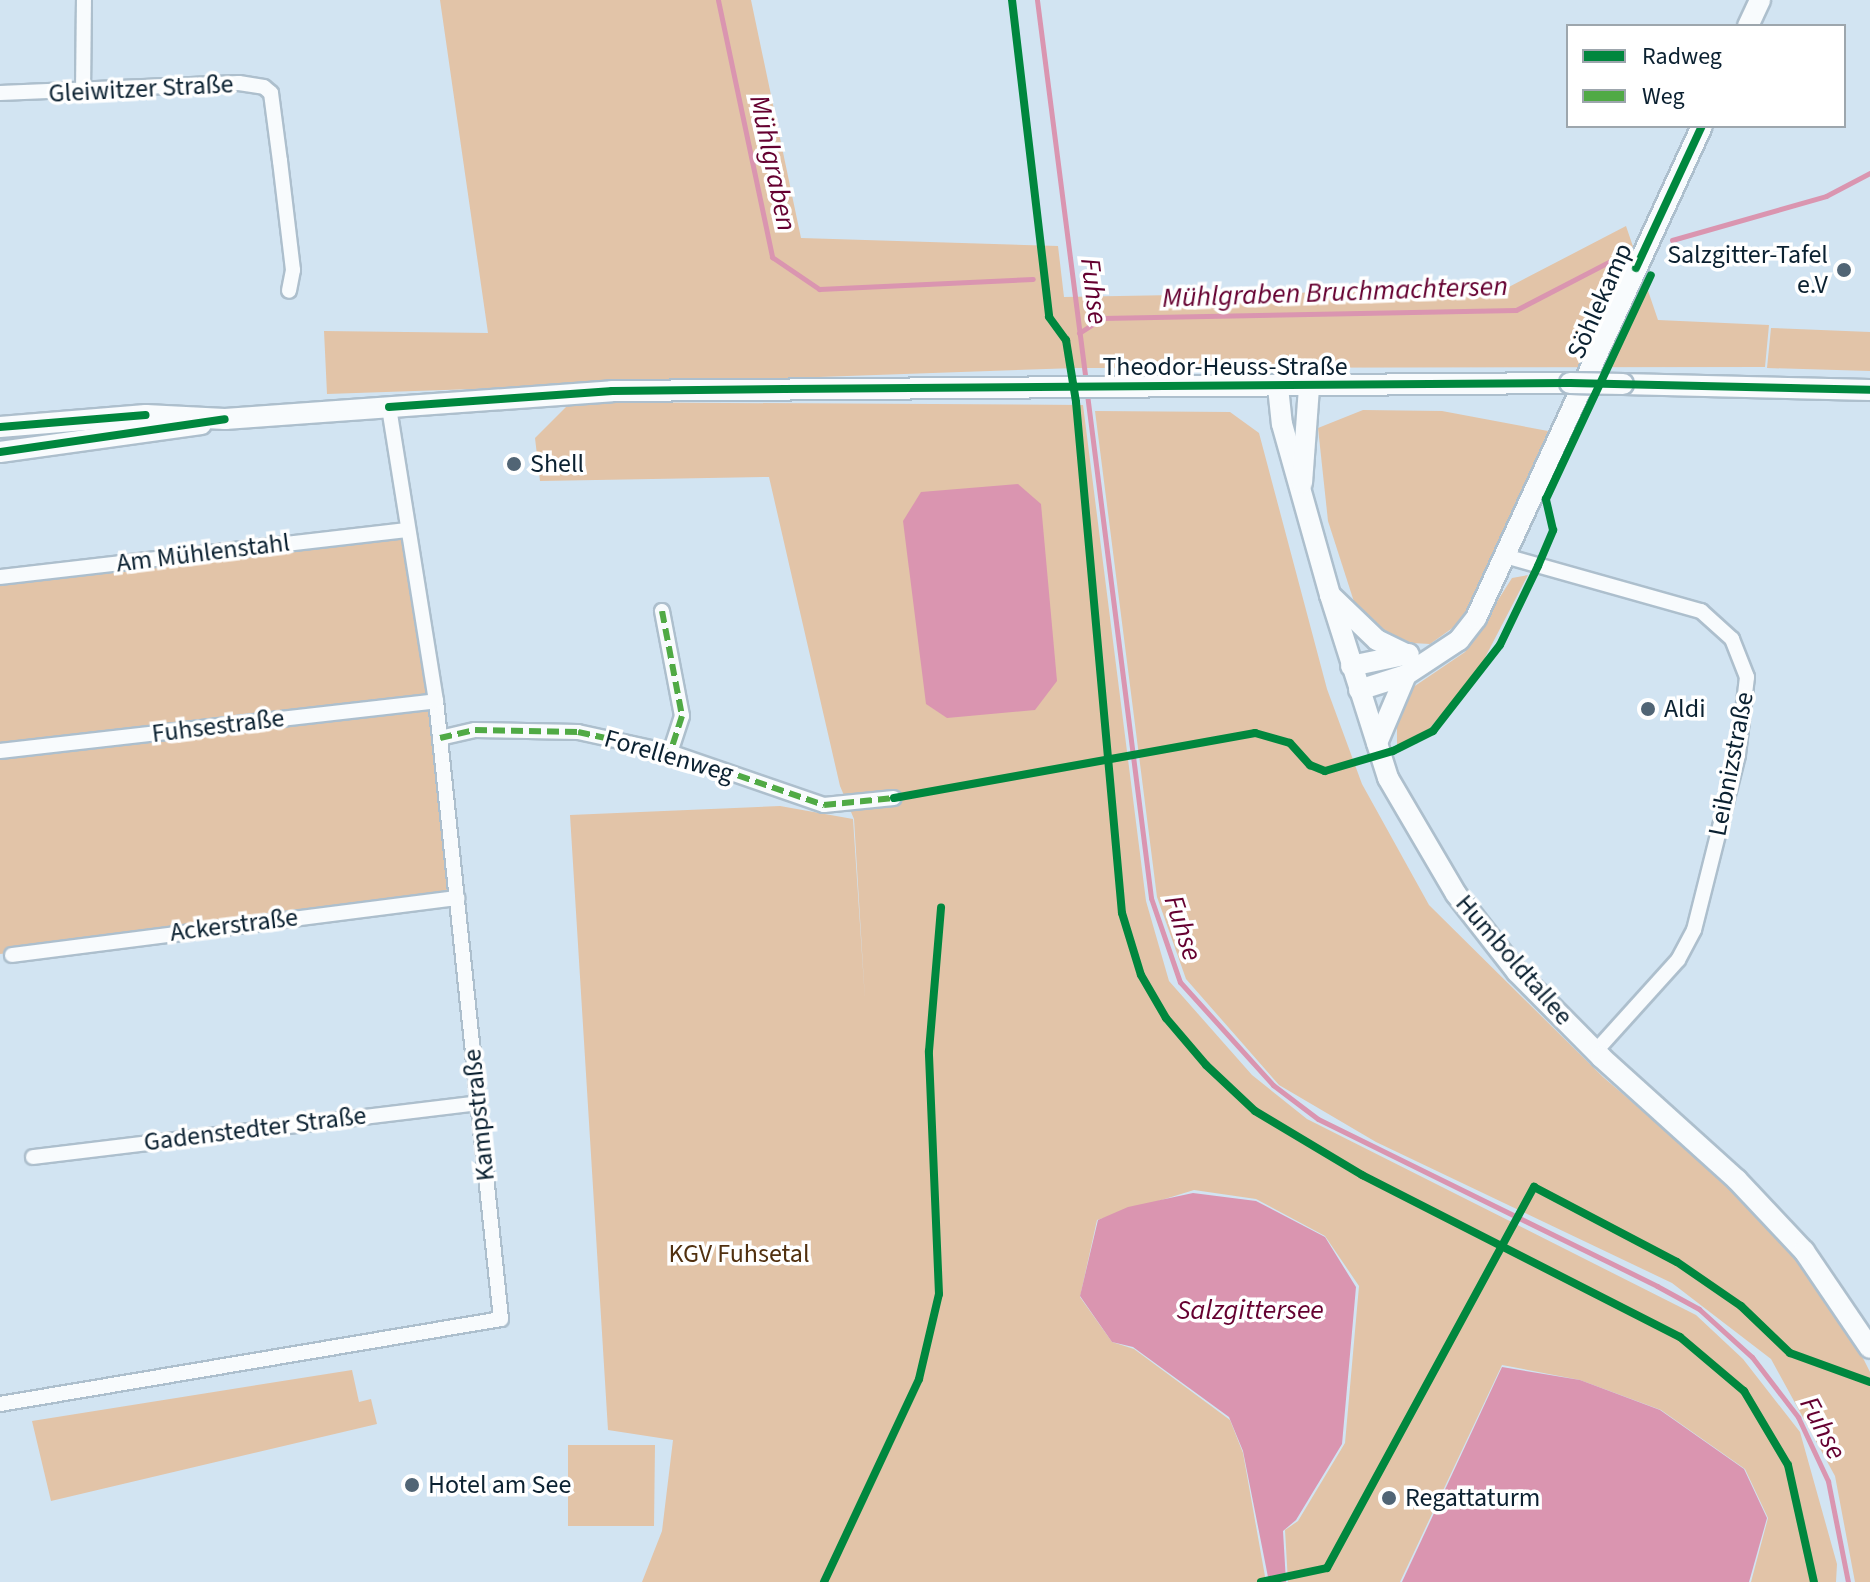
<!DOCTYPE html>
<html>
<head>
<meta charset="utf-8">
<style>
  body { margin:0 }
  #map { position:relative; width:1870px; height:1582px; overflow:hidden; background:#d2e4f2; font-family:"Source Sans 3",sans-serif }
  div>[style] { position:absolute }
  .green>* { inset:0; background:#e2c4a8 }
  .water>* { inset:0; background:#da95b0 }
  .stream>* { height:5px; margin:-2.5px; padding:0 2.5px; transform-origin:2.5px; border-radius:2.5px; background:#da95b0 }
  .roads { filter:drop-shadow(2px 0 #adbfcd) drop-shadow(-2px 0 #adbfcd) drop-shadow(0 2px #adbfcd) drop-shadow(0 -2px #adbfcd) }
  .street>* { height:14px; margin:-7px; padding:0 7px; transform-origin:7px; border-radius:7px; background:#f8fbfd }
  .secondary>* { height:20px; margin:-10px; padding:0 10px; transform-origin:10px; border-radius:10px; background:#f8fbfd }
  .bridges { filter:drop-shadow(2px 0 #adbfcd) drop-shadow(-2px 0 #adbfcd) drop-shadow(0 2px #adbfcd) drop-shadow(0 -2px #adbfcd) }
  .secondary-bridge>* { height:20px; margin:-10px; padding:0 10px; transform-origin:10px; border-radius:10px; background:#f8fbfd }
  .quiet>* { height:6px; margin-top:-3px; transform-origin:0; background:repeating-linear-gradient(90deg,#50aa45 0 12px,transparent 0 18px) }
  .cycleway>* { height:8px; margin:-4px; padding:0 4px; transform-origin:4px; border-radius:4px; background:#00873e }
  .dots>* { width:22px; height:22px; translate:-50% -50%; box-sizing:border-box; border:4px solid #fff; border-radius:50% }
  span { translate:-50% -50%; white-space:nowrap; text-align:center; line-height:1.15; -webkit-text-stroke:7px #fff; paint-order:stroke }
  .street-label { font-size:26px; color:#0b2131 }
  .poi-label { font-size:26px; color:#0b2131 }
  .right { translate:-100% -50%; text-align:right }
  .left { translate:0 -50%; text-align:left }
  .park-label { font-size:26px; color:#51300f }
  .water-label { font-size:28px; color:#650030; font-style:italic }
  .legend { position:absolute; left:1566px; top:24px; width:280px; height:104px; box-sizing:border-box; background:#fff; border:2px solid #9da6ad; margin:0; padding:10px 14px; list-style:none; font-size:24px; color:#0b2131 }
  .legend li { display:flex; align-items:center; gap:16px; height:40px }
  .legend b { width:40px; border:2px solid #9da6ad }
</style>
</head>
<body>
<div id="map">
  <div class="green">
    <i style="clip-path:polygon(440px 0,751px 0,801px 238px,1058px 246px,1064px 297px,1505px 289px,1626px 226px,1658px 320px,1769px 325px,1765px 367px,1076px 368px,327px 394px,324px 331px,488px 333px)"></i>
    <i style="clip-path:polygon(1771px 328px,1870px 332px,1870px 371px,1767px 368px)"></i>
    <i style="clip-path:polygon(571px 402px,1083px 405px,1146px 901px,1169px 981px,1252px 1075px,1307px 1119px,1696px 1315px,1743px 1359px,1800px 1432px,1837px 1564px,1836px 1582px,1751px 1582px,1768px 1518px,1745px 1469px,1661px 1410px,1580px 1380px,1502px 1365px,1400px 1582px,1288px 1582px,1285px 1530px,1298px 1521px,1345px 1443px,1359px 1286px,1325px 1236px,1256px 1199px,1194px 1190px,1097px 1220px,1080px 1297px,1112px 1342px,1134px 1349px,1230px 1420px,1243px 1453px,1266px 1582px,642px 1582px,662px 1531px,673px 1440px,608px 1430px,570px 815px,780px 806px,853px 819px,865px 1000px,854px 819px,840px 786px,769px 477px,540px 481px,535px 438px)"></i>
    <i style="clip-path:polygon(1363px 410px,1442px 411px,1548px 431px,1478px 594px,1461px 622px,1430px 644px,1393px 642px,1356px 608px,1328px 521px,1318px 428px)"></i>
    <i style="clip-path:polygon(1095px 411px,1230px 412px,1259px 433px,1327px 689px,1362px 784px,1429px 905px,1603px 1077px,1775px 1224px,1864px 1360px,1870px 1372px,1870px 1582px,1855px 1582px,1835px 1476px,1771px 1359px,1672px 1283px,1376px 1142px,1279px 1085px,1186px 979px,1157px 897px)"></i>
    <i style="clip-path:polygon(406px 530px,457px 898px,0 954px,0 577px)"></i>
    <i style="clip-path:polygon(1528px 575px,1477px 673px,1429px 729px,1397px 746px,1397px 713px,1406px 692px,1465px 652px,1512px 578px)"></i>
    <i style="clip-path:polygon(352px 1370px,359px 1402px,371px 1399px,377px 1424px,51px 1501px,32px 1421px)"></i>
    <i style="clip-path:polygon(568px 1445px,655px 1445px,654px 1526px,568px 1526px)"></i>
  </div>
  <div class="water">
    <i style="clip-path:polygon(1018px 484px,1041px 504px,1057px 681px,1035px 710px,947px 718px,926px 704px,903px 521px,921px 492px)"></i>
    <i style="clip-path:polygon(1193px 1193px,1256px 1201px,1325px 1237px,1356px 1287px,1342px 1444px,1296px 1520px,1283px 1531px,1286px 1582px,1269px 1582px,1243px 1451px,1229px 1417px,1133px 1347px,1112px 1342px,1080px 1296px,1098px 1220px,1128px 1207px)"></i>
    <i style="clip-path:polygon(1502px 1367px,1580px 1380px,1660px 1410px,1744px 1469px,1767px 1518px,1749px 1582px,1402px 1582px)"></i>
  </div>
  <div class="stream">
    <i style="left:718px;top:0;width:263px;rotate:78.1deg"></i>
    <i style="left:772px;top:257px;width:57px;rotate:34.2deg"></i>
    <i style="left:819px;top:289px;width:214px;rotate:-2.7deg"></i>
    <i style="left:1037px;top:0;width:387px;rotate:82.7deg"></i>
    <i style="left:1672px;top:240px;width:160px;rotate:-15.9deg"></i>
    <i style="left:1826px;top:196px;width:50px;rotate:-27.6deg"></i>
    <i style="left:1079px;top:333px;width:27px;rotate:-33deg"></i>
    <i style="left:1102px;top:318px;width:414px;rotate:-1.1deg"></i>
    <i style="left:1516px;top:310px;width:128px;rotate:-27.4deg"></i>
    <i style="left:1087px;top:394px;width:508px;rotate:82.76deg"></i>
    <i style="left:1151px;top:898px;width:89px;rotate:71deg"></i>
    <i style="left:1180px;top:982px;width:139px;rotate:47.9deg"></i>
    <i style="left:1273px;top:1085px;width:56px;rotate:37.1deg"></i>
    <i style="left:1318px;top:1119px;width:378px;rotate:26.2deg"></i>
    <i style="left:1657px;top:1286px;width:48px;rotate:28.7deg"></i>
    <i style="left:1699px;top:1309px;width:72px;rotate:42.2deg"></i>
    <i style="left:1752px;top:1357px;width:76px;rotate:52.5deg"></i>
    <i style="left:1798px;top:1417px;width:71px;rotate:64.9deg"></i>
    <i style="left:1828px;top:1481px;width:103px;rotate:78.8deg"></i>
  </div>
  <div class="roads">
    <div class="street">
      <i style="left:0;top:93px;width:239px;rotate:-2.4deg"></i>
      <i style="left:239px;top:83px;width:25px;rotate:9deg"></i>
      <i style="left:264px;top:87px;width:9px;rotate:41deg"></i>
      <i style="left:271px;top:93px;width:69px;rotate:82.5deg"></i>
      <i style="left:280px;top:161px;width:110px;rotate:83.2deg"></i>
      <i style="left:293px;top:270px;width:21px;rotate:101deg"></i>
      <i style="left:83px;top:93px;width:93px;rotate:-89.4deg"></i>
      <i style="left:1505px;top:556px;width:204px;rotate:15.7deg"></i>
      <i style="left:1701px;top:611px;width:42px;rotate:42.1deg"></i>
      <i style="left:1732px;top:639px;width:41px;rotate:68.5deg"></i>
      <i style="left:1747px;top:677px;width:79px;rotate:96.6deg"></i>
      <i style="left:1738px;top:755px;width:180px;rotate:104.1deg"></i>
      <i style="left:1694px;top:930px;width:34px;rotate:118deg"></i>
      <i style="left:1678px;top:960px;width:124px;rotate:132.1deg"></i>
      <i style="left:0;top:577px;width:409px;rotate:-6.6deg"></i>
      <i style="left:662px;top:611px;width:107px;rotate:79.2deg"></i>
      <i style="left:682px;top:716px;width:38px;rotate:108deg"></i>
      <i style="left:440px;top:738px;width:36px;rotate:-13deg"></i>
      <i style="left:475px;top:730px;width:103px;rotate:1.1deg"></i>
      <i style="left:578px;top:732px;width:94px;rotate:12.3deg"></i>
      <i style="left:670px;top:752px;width:163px;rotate:19deg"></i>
      <i style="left:824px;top:805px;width:70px;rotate:-5.7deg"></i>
      <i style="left:0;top:751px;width:439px;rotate:-6.5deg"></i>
      <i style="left:12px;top:955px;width:449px;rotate:-7.3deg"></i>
      <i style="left:33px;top:1157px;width:448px;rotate:-6.9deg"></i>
      <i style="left:0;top:1404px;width:508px;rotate:-9.63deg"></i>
      <i style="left:501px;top:1319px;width:621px;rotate:-96deg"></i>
      <i style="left:436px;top:701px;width:298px;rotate:-99.1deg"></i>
    </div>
    <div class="secondary">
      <i style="left:1748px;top:26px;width:29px;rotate:-65deg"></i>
      <i style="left:1623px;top:384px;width:247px;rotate:1.4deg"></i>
      <i style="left:1278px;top:387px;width:37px;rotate:84deg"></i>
      <i style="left:1282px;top:424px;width:178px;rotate:74.3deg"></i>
      <i style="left:1330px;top:595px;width:192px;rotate:72.4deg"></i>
      <i style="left:1388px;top:778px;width:134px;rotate:59.6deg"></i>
      <i style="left:1456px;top:894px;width:99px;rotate:52deg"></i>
      <i style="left:1517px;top:972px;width:120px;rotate:45.3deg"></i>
      <i style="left:1601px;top:1057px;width:183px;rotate:42.1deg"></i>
      <i style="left:1737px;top:1180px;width:98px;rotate:46.7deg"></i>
      <i style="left:1804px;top:1251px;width:117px;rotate:55.8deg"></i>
      <i style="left:0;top:427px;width:146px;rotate:-4.7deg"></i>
      <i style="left:146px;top:415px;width:79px;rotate:2.9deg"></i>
      <i style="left:225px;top:419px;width:388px;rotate:-4.1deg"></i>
      <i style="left:612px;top:391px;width:958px;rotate:-0.48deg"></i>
      <i style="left:0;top:452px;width:203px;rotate:-7.9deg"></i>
      <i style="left:1302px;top:483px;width:96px;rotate:-85.8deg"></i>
      <i style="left:1330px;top:595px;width:65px;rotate:43.8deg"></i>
      <i style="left:1377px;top:640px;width:32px;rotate:26deg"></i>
      <i style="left:1351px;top:666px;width:59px;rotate:-11.7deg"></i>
      <i style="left:1359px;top:690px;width:49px;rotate:-17.7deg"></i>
      <i style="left:1406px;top:675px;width:64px;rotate:-33.4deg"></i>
      <i style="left:1459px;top:640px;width:28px;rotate:-52deg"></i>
      <i style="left:1476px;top:618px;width:541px;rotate:-65.33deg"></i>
      <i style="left:1377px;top:743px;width:74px;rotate:-66.9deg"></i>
    </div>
  </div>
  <div class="bridges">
    <div class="secondary-bridge">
      <i style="left:1570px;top:383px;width:53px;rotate:1.1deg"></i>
    </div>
  </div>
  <div class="quiet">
    <i style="left:662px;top:611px;width:107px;rotate:79.2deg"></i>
    <i style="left:682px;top:716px;width:38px;rotate:108deg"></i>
    <i style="left:440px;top:738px;width:36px;rotate:-13deg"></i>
    <i style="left:475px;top:730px;width:103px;rotate:1.1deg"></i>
    <i style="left:578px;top:732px;width:94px;rotate:12.3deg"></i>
    <i style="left:670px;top:752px;width:163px;rotate:19deg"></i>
    <i style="left:824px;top:805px;width:70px;rotate:-5.7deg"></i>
  </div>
  <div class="cycleway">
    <i style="left:1012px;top:0;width:319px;rotate:83.3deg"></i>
    <i style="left:1049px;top:317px;width:29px;rotate:54deg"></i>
    <i style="left:1066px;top:340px;width:63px;rotate:80.8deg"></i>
    <i style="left:1076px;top:402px;width:513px;rotate:84.86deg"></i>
    <i style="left:1122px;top:913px;width:65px;rotate:73deg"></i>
    <i style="left:1141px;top:975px;width:50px;rotate:59.8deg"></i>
    <i style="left:1166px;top:1018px;width:62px;rotate:49.6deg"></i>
    <i style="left:1206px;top:1065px;width:67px;rotate:43.2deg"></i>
    <i style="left:1255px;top:1111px;width:125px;rotate:30.9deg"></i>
    <i style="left:1362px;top:1175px;width:357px;rotate:27deg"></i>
    <i style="left:1680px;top:1337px;width:84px;rotate:40.2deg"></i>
    <i style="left:1744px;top:1391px;width:86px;rotate:59.3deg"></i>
    <i style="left:1788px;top:1465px;width:120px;rotate:77.5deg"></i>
    <i style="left:1636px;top:268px;width:157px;rotate:-65.1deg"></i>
    <i style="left:389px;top:407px;width:224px;rotate:-4.1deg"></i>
    <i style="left:612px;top:391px;width:172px;rotate:-0.7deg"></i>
    <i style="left:784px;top:389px;width:786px;rotate:-0.44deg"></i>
    <i style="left:1570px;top:383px;width:300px;rotate:1.3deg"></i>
    <i style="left:0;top:427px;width:146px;rotate:-4.7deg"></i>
    <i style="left:0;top:452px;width:227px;rotate:-8.3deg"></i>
    <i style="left:894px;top:798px;width:367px;rotate:-10.2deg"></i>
    <i style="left:1255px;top:733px;width:36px;rotate:16deg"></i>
    <i style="left:1290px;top:743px;width:30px;rotate:48deg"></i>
    <i style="left:1310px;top:765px;width:16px;rotate:22deg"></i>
    <i style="left:1325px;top:771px;width:71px;rotate:-16.4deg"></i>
    <i style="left:1393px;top:751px;width:45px;rotate:-26.6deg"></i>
    <i style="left:1433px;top:731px;width:109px;rotate:-52.1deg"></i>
    <i style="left:1500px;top:645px;width:88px;rotate:-64.3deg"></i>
    <i style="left:1538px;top:566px;width:39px;rotate:-67deg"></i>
    <i style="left:1553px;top:530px;width:32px;rotate:-103deg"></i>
    <i style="left:1546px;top:499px;width:247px;rotate:-64.9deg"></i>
    <i style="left:824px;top:1582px;width:224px;rotate:-64.9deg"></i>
    <i style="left:919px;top:1379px;width:87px;rotate:-76.8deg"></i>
    <i style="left:939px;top:1294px;width:243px;rotate:-92.4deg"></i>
    <i style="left:929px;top:1051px;width:144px;rotate:-85.2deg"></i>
    <i style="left:1261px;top:1582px;width:67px;rotate:-12deg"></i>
    <i style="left:1327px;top:1568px;width:434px;rotate:-61.5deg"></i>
    <i style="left:1534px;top:1187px;width:161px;rotate:27.7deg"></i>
    <i style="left:1677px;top:1262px;width:78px;rotate:34.5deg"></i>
    <i style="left:1741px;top:1306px;width:68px;rotate:43.8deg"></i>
    <i style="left:1790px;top:1353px;width:85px;rotate:19.9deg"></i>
  </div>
  <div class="dots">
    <i style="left:1844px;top:270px;background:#516575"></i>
    <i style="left:514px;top:464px;background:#516575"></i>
    <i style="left:1648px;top:709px;background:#516575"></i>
    <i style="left:412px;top:1485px;background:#516575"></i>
    <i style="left:1389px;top:1498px;background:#516575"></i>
  </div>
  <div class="street-label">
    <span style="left:141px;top:89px;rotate:-3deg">Gleiwitzer Straße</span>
    <span style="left:1600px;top:301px;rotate:-66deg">Söhlekamp</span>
    <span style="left:1225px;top:367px">Theodor-Heuss-Straße</span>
    <span style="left:203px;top:553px;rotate:-7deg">Am Mühlenstahl</span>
    <span style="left:218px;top:726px;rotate:-7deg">Fuhsestraße</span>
    <span style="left:669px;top:756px;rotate:16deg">Forellenweg</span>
    <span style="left:1731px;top:764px;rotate:-79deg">Leibnizstraße</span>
    <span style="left:234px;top:925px;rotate:-7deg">Ackerstraße</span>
    <span style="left:1514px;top:960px;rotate:49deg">Humboldtallee</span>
    <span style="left:479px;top:1115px;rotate:-96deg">Kampstraße</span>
    <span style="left:255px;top:1129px;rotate:-7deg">Gadenstedter Straße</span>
  </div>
  <div class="poi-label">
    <span class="right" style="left:1828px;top:270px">Salzgitter-Tafel<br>e.V</span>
    <span class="left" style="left:530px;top:464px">Shell</span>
    <span class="left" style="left:1664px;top:709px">Aldi</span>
    <span class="left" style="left:428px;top:1485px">Hotel am See</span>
    <span class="left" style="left:1405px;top:1498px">Regattaturm</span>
  </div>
  <div class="park-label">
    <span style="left:739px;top:1254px">KGV Fuhsetal</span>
  </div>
  <div class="water-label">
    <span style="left:773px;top:163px;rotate:78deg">Mühlgraben</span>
    <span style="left:1094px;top:291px;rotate:83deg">Fuhse</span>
    <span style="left:1335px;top:292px;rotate:-2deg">Mühlgraben Bruchmachtersen</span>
    <span style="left:1183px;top:928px;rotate:72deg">Fuhse</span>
    <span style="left:1250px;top:1310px">Salzgittersee</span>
    <span style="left:1823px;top:1428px;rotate:62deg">Fuhse</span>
  </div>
  <ul class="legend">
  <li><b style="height:10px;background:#00873e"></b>Radweg</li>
  <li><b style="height:10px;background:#50aa45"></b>Weg</li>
  </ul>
</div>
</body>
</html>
